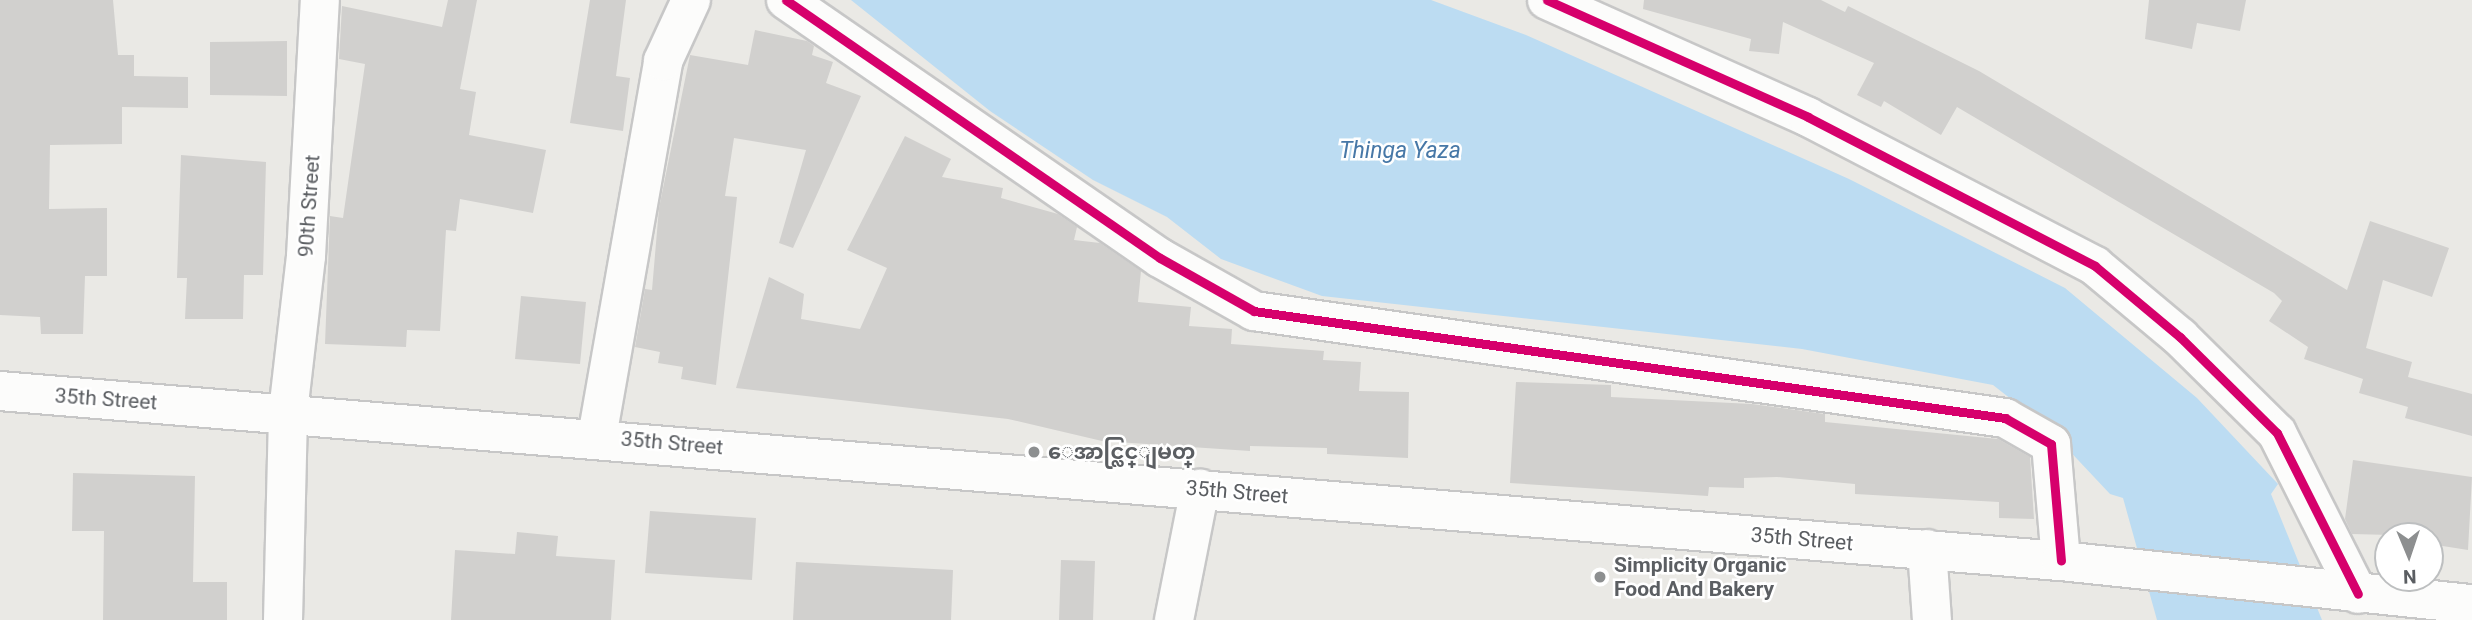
<!DOCTYPE html>
<html>
<head>
<meta charset="utf-8">
<style>
  body { margin:0 }
  #map { position:relative; width:2472px; height:620px; overflow:hidden; background:#eae9e5; font-family:Roboto,"Noto Sans Myanmar",sans-serif }
  div>[style] { position:absolute }
  .water>* { inset:0; background:#bcdcf2 }
  .building>* { inset:0; background:#d1d0ce }
  .roads { filter:drop-shadow(2px 0 #c7c7c7) drop-shadow(-2px 0 #c7c7c7) drop-shadow(0 2px #c7c7c7) drop-shadow(0 -2px #c7c7c7) }
  .street>* { height:38px; margin:-19px; padding:0 19px; transform-origin:19px; border-radius:19px; background:#fcfcfb }
  .secondary>* { height:38px; margin:-19px; padding:0 19px; transform-origin:19px; border-radius:19px; background:#fcfcfb }
  .cycleway>* { height:9px; margin:-4.5px; padding:0 4.5px; transform-origin:4.5px; border-radius:4.5px; background:#d6006c }
  .dots>* { width:19px; height:19px; translate:-50% -50%; box-sizing:border-box; border:4px solid #fff; border-radius:50% }
  span { translate:-50% -50%; white-space:nowrap; text-align:center; line-height:1.15; -webkit-text-stroke:5px #fff; paint-order:stroke }
  .street-label { font-size:21px; color:#5b5e62 }
  .poi-label { font-size:21px; color:#5b5e62; font-weight:700 }
  .left { translate:0 -50%; text-align:left }
  .water-label { font-size:23px; color:#4778a7; font-style:italic }
  .north { position:absolute; left:2374px; top:522px; width:70px; height:70px; box-sizing:border-box; background:#fff; border:2px solid #bdbfc0; border-radius:50%; rotate:178deg; font-size:19px; font-weight:700; line-height:28px; text-align:center; color:#5b5e62 }
  .north::after { content:''; display:block; margin:auto; width:24px; height:32px; background:#8d8f90; clip-path:polygon(50% 0,100% 100%,50% 72%,0 100%) }
</style>
</head>
<body>
<div id="map">
  <div class="water">
    <i style="clip-path:polygon(851px 0,1431px 0,1526px 35px,1849px 179px,2065px 288px,2197px 398px,2278px 484px,2271px 494px,2322px 620px,2157px 620px,2123px 498px,2110px 494px,2047px 427px,1993px 385px,1802px 349px,1322px 296px,1221px 259px,1167px 217px,1093px 180px,990px 111px)"></i>
  </div>
  <div class="building">
    <i style="clip-path:polygon(0 0,113px 0,118px 55px,134px 55px,134px 76px,188px 77px,188px 108px,122px 107px,122px 144px,50px 145px,49px 209px,107px 208px,107px 276px,85px 276px,83px 334px,41px 334px,40px 317px,0 315px)"></i>
    <i style="clip-path:polygon(448px 0,477px 0,460px 89px,476px 92px,469px 135px,546px 150px,533px 213px,460px 199px,456px 231px,446px 230px,440px 331px,407px 330px,406px 347px,325px 344px,330px 216px,343px 218px,365px 64px,339px 59px,342px 6px,442px 27px)"></i>
    <i style="clip-path:polygon(590px 0,626px 0,616px 76px,630px 78px,623px 131px,570px 123px)"></i>
    <i style="clip-path:polygon(1644px 0,1821px 0,1845px 12px,1848px 6px,1979px 71px,2347px 290px,2370px 221px,2449px 248px,2432px 297px,2383px 280px,2366px 348px,2412px 362px,2408px 377px,2472px 394px,2472px 436px,2405px 418px,2408px 407px,2359px 393px,2363px 379px,2304px 359px,2308px 347px,2269px 321px,2282px 301px,2274px 293px,1957px 107px,1941px 135px,1884px 101px,1881px 107px,1857px 95px,1874px 63px,1783px 22px,1779px 54px,1749px 51px,1751px 39px,1643px 9px)"></i>
    <i style="clip-path:polygon(2149px 0,2246px 0,2240px 31px,2197px 23px,2192px 49px,2145px 39px)"></i>
    <i style="clip-path:polygon(755px 30px,807px 41px,814px 46px,812px 55px,833px 62px,826px 83px,861px 96px,793px 248px,779px 243px,806px 150px,734px 138px,725px 196px,737px 197px,716px 385px,681px 379px,683px 367px,658px 363px,660px 352px,635px 347px,645px 289px,652px 290px,659px 208px,690px 55px,748px 65px)"></i>
    <i style="clip-path:polygon(287px 41px,287px 96px,210px 95px,210px 42px)"></i>
    <i style="clip-path:polygon(905px 136px,951px 159px,942px 177px,1003px 188px,1001px 198px,1058px 214px,1077px 227px,1074px 240px,1100px 243px,1141px 271px,1138px 302px,1191px 307px,1189px 326px,1232px 329px,1231px 344px,1324px 351px,1323px 360px,1361px 362px,1359px 391px,1409px 392px,1408px 458px,1327px 454px,1327px 448px,1250px 446px,1250px 451px,1102px 441px,1008px 419px,736px 388px,769px 277px,804px 294px,801px 319px,860px 329px,887px 268px,847px 250px)"></i>
    <i style="clip-path:polygon(181px 155px,266px 162px,263px 275px,244px 275px,243px 319px,185px 319px,187px 278px,177px 278px)"></i>
    <i style="clip-path:polygon(521px 296px,586px 302px,580px 364px,515px 359px)"></i>
    <i style="clip-path:polygon(1516px 382px,1611px 385px,1611px 397px,1752px 404px,1825px 414px,1825px 422px,1998px 439px,2030px 457px,2034px 519px,1999px 518px,1999px 502px,1855px 494px,1855px 484px,1777px 477px,1744px 478px,1744px 488px,1709px 487px,1708px 496px,1510px 483px)"></i>
    <i style="clip-path:polygon(2353px 460px,2472px 477px,2468px 550px,2430px 544px,2430px 536px,2352px 534px,2345px 519px)"></i>
    <i style="clip-path:polygon(73px 473px,195px 476px,193px 582px,227px 582px,227px 620px,103px 620px,104px 531px,72px 531px)"></i>
    <i style="clip-path:polygon(650px 511px,756px 518px,752px 580px,645px 573px)"></i>
    <i style="clip-path:polygon(517px 532px,558px 536px,556px 556px,615px 560px,611px 620px,451px 620px,455px 550px,515px 554px)"></i>
    <i style="clip-path:polygon(1061px 560px,1095px 561px,1093px 620px,1059px 620px)"></i>
    <i style="clip-path:polygon(796px 562px,953px 570px,951px 620px,793px 620px)"></i>
  </div>
  <div class="roads">
    <div class="street">
      <i style="left:786px;top:0;width:454px;rotate:34.6deg"></i>
      <i style="left:1160px;top:258px;width:108px;rotate:29.4deg"></i>
      <i style="left:1254px;top:311px;width:759px;rotate:8.11deg"></i>
      <i style="left:2005px;top:418px;width:53px;rotate:29.5deg"></i>
      <i style="left:2051px;top:444px;width:117px;rotate:85.1deg"></i>
      <i style="left:1547px;top:0;width:286px;rotate:24.1deg"></i>
      <i style="left:1808px;top:117px;width:323px;rotate:27.4deg"></i>
      <i style="left:2095px;top:266px;width:111px;rotate:39.9deg"></i>
      <i style="left:2180px;top:337px;width:136px;rotate:44.7deg"></i>
      <i style="left:2277px;top:433px;width:180px;rotate:63.3deg"></i>
      <i style="left:597px;top:437px;width:382px;rotate:-80deg"></i>
      <i style="left:663px;top:61px;width:67px;rotate:-65.3deg"></i>
      <i style="left:1927px;top:549px;width:71px;rotate:86deg"></i>
      <i style="left:283px;top:620px;width:208px;rotate:-88.6deg"></i>
      <i style="left:288px;top:412px;width:157px;rotate:-83.4deg"></i>
      <i style="left:306px;top:256px;width:256px;rotate:-86.9deg"></i>
    </div>
    <div class="secondary">
      <i style="left:0;top:391px;width:2068px;rotate:4.72deg"></i>
      <i style="left:2061px;top:561px;width:413px;rotate:6deg"></i>
      <i style="left:1174px;top:620px;width:134px;rotate:-78.8deg"></i>
    </div>
  </div>
  <div class="cycleway">
    <i style="left:786px;top:0;width:454px;rotate:34.6deg"></i>
    <i style="left:1160px;top:258px;width:108px;rotate:29.4deg"></i>
    <i style="left:1254px;top:311px;width:759px;rotate:8.11deg"></i>
    <i style="left:2005px;top:418px;width:53px;rotate:29.5deg"></i>
    <i style="left:2051px;top:444px;width:117px;rotate:85.1deg"></i>
    <i style="left:1547px;top:0;width:286px;rotate:24.1deg"></i>
    <i style="left:1808px;top:117px;width:323px;rotate:27.4deg"></i>
    <i style="left:2095px;top:266px;width:111px;rotate:39.9deg"></i>
    <i style="left:2180px;top:337px;width:136px;rotate:44.7deg"></i>
    <i style="left:2277px;top:433px;width:180px;rotate:63.3deg"></i>
  </div>
  <div class="dots">
    <i style="left:1034px;top:452px;background:#8d8f90"></i>
    <i style="left:1600px;top:577px;background:#8d8f90"></i>
  </div>
  <div class="street-label">
    <span style="left:309px;top:206px;rotate:-86deg">90th Street</span>
    <span style="left:106px;top:399px;rotate:4deg">35th Street</span>
    <span style="left:672px;top:443px;rotate:5deg">35th Street</span>
    <span style="left:1237px;top:492px;rotate:5deg">35th Street</span>
    <span style="left:1802px;top:539px;rotate:5deg">35th Street</span>
  </div>
  <div class="poi-label">
    <span class="left" style="left:1048px;top:452px">ေအာင္လြင္ျမတ္</span>
    <span class="left" style="left:1614px;top:577px">Simplicity Organic<br>Food And Bakery</span>
  </div>
  <div class="water-label">
    <span style="left:1400px;top:151px">Thinga Yaza</span>
  </div>
  <div class="north">N</div>
</div>
</body>
</html>
